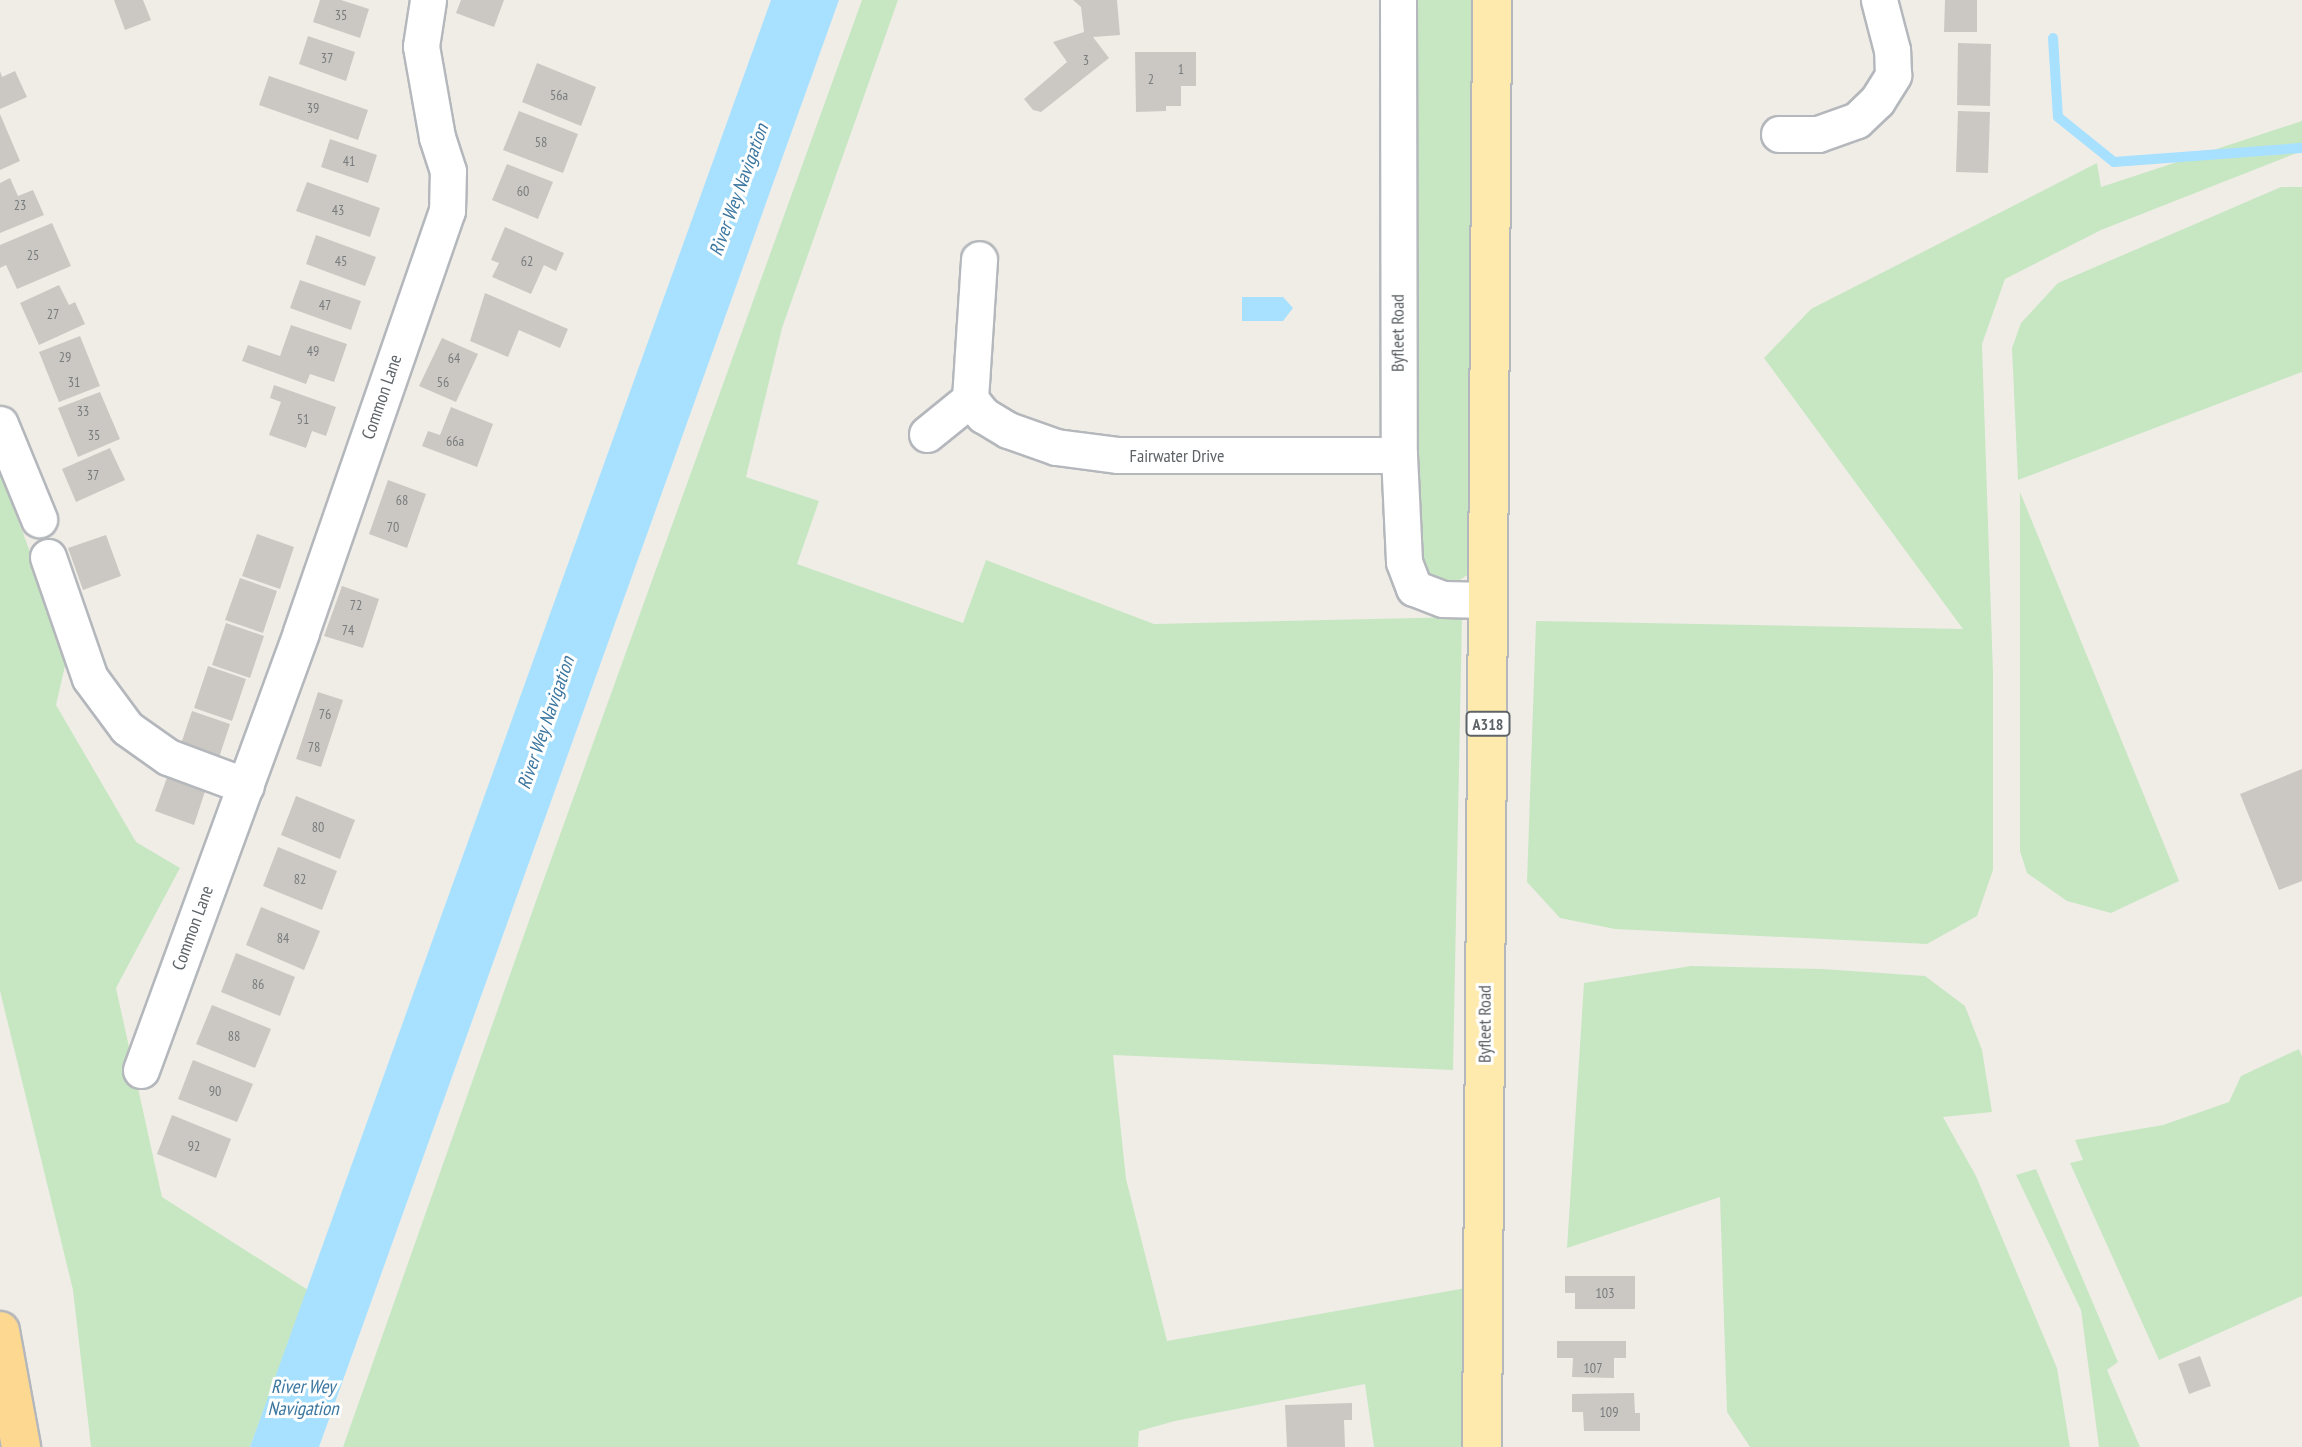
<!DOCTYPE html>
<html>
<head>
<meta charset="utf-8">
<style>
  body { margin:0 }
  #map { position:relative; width:2302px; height:1447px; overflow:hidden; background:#f0ede7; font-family:"PT Sans Narrow",sans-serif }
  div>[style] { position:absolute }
  .green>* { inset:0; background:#c7e7c3 }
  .water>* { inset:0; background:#a8e1ff }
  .stream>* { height:10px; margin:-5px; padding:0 5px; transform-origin:5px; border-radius:5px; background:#a8e1ff }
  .building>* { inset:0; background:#cbc8c3 }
  .roads { filter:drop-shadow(2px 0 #b4b7bb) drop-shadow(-2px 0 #b4b7bb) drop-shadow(0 2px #b4b7bb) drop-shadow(0 -2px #b4b7bb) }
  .minor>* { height:35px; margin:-17.5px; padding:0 17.5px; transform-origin:17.5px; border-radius:17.5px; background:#fff }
  .primary>* { height:38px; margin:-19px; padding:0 19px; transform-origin:19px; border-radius:19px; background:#ffeaad }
  .motorway>* { height:38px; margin:-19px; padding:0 19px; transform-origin:19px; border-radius:19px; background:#fdd891 }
  span { translate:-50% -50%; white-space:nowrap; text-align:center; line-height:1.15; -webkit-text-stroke:6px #fff; paint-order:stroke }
  .number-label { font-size:14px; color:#797c7e }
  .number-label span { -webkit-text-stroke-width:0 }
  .shield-label span { padding:2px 5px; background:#fff; border:2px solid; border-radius:5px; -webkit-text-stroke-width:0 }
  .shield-label { font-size:16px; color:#5e6367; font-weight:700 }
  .street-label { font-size:18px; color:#5e6367 }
  .water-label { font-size:19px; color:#3d77a0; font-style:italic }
</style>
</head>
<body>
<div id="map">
  <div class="green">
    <i style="clip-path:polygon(862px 0,898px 0,782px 328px,746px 477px,819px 501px,797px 564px,963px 623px,986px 560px,1154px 624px,1462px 617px,1453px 1070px,1113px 1055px,1126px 1179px,1167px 1341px,1466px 1288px,1469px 1447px,1374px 1447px,1365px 1384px,1175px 1421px,1139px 1431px,1138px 1447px,343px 1447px,536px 901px)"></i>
    <i style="clip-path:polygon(1398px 0,1492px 0,1488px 561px,1442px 592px,1414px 588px)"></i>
    <i style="clip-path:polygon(2302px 121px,2302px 151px,2101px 230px,2005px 279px,1982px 344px,1993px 673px,1993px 870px,1977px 916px,1927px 944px,1615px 929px,1560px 918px,1527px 882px,1536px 621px,1963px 629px,1764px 358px,1811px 309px,2097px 163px,2101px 187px)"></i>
    <i style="clip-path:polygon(2281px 187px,2302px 187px,2302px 372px,2018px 480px,2012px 348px,2021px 323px,2058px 283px)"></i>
    <i style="clip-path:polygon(0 472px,68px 653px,56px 705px,136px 842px,180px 868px,116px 988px,162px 1197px,308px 1290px,250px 1447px,91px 1447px,73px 1290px,0 991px)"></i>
    <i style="clip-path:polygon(2020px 492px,2179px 881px,2111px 913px,2067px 901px,2027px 873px,2020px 851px)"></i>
    <i style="clip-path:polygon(1691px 966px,1822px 969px,1925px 976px,1965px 1006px,1982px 1050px,1992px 1112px,1943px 1117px,1976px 1176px,2057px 1368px,2070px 1447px,1750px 1447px,1727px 1412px,1720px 1197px,1567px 1248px,1584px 983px)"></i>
    <i style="clip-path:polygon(2299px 1049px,2302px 1056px,2302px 1296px,2159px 1360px,2070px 1163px,2083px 1160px,2075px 1140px,2163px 1125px,2229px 1102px,2241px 1076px)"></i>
    <i style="clip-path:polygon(2036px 1169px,2118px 1362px,2107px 1370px,2140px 1447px,2099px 1447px,2081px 1310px,2016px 1175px)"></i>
  </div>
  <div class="water">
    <i style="clip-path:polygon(771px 0,839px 0,319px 1447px,250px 1447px)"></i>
    <i style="clip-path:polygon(1242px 297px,1283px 297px,1293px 308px,1283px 321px,1242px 321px)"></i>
  </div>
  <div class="stream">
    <i style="left:2053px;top:38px;width:79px;rotate:86.4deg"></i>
    <i style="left:2058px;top:117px;width:72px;rotate:38.8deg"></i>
    <i style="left:2114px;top:162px;width:189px;rotate:-4.3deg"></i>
  </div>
  <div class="building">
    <i style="clip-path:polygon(114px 0,143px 0,151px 20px,125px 30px)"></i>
    <i style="clip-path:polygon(320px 0,341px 0,369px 9px,360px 38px,313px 22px)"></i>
    <i style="clip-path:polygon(461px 0,504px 0,494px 27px,456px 13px)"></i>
    <i style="clip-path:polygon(1073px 0,1117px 0,1120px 35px,1093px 37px,1109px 58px,1041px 112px,1033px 110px,1024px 99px,1067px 62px,1053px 42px,1084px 32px,1081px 7px)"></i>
    <i style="clip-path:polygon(1945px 0,1977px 0,1977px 32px,1944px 32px)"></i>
    <i style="clip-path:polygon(308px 36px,355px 52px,346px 81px,299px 64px)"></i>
    <i style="clip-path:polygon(1958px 43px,1991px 44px,1990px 106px,1957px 105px)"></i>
    <i style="clip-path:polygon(1135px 52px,1196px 52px,1196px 86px,1181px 86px,1181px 106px,1166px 106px,1166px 111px,1136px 112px)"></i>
    <i style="clip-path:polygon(537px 63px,596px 87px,581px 126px,522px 102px)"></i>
    <i style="clip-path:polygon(0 71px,2px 77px,15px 71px,27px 97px,0 109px)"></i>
    <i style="clip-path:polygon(269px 76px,368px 110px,358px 140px,259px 105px)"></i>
    <i style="clip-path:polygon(519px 111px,578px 134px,563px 173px,503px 150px)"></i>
    <i style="clip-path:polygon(1958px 111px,1990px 112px,1988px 173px,1956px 172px)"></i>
    <i style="clip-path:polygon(0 114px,20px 161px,0 170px)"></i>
    <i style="clip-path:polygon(330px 139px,377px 155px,368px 183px,321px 167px)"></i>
    <i style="clip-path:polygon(507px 164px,553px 182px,538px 219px,492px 200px)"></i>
    <i style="clip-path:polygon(10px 178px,18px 196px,33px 190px,44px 215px,0 233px,0 183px)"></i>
    <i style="clip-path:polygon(307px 182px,380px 208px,370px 237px,296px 211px)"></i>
    <i style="clip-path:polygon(52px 223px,71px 266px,17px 289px,6px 265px,0 268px,0 245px)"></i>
    <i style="clip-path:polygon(505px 227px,564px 253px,556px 271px,544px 265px,531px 294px,492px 277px,499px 263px,491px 260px)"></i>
    <i style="clip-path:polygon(316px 235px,376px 257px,365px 286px,306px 264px)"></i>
    <i style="clip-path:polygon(300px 280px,361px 301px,351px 330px,290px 308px)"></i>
    <i style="clip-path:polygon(59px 285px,69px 305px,75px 302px,85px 324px,39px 345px,20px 303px)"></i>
    <i style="clip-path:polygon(485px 293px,568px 329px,560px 348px,519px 330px,508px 357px,470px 341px)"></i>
    <i style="clip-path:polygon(291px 325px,347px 344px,334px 382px,310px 374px,306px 384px,242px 361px,248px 345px,280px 356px)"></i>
    <i style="clip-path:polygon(80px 336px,100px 386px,59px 402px,39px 352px)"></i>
    <i style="clip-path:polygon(442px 338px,478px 354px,456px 402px,419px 386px)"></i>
    <i style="clip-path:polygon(274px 385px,336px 407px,326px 436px,312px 431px,306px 448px,269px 435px,281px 402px,270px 398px)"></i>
    <i style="clip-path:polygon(100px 392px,120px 439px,78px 457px,58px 408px)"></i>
    <i style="clip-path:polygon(451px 407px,493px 424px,477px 467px,422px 446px,428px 431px,440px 435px)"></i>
    <i style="clip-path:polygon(110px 448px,125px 480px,76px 502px,62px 469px)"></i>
    <i style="clip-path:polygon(388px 480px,426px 494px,407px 548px,369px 534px)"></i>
    <i style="clip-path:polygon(257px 534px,294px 547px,280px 589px,242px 576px)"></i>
    <i style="clip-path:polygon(106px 535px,121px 576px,83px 590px,68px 548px)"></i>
    <i style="clip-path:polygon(240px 578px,277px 591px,263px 633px,225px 620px)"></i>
    <i style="clip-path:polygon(342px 586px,379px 599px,363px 648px,324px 636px)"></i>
    <i style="clip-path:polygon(226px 623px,264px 636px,250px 678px,212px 665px)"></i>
    <i style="clip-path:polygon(208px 666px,246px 679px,232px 721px,194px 708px)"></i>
    <i style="clip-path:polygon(318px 692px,343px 700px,321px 767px,296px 759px)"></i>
    <i style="clip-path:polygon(192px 711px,230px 724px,216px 767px,178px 753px)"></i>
    <i style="clip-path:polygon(170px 769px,208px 782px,194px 825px,155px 811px)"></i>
    <i style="clip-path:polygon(2302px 769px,2302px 881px,2279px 890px,2240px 794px)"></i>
    <i style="clip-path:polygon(296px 796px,355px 820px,340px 859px,281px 835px)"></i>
    <i style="clip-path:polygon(278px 847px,337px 871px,322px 910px,263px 886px)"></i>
    <i style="clip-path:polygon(261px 907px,320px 931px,304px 970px,246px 945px)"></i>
    <i style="clip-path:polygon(236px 953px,295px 977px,280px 1016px,221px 992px)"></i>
    <i style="clip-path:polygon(212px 1005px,271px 1029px,255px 1068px,196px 1044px)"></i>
    <i style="clip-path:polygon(193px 1060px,253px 1084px,237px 1122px,178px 1099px)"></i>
    <i style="clip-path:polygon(172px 1115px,231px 1139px,216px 1178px,157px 1154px)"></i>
    <i style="clip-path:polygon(1565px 1276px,1635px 1276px,1635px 1309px,1575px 1309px,1575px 1293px,1565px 1293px)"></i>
    <i style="clip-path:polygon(1557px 1341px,1626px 1341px,1626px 1358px,1614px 1358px,1614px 1378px,1572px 1377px,1573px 1358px,1557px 1358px)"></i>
    <i style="clip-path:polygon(2200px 1356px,2211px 1386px,2189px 1394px,2178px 1364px)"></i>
    <i style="clip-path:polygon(1634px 1393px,1635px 1413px,1640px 1413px,1640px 1431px,1584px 1431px,1583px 1412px,1572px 1412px,1572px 1394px)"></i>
    <i style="clip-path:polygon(1352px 1403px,1352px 1420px,1344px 1420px,1345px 1447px,1287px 1447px,1285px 1405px)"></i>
  </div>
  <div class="roads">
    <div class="minor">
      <i style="left:1398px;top:0;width:455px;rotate:89.9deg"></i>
      <i style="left:1399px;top:455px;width:107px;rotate:87.3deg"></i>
      <i style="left:1404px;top:562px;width:28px;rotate:69deg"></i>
      <i style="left:1414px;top:588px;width:31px;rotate:21deg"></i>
      <i style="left:1443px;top:599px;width:45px;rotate:1.3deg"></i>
      <i style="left:1779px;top:134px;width:39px"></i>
      <i style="left:1818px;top:134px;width:41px;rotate:-19.7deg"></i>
      <i style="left:1857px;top:120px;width:28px;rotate:-44deg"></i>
      <i style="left:1877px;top:101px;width:31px;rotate:-58deg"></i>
      <i style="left:1893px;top:75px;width:25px;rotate:-92deg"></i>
      <i style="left:1892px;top:50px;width:52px;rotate:-104.6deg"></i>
      <i style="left:970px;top:399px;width:21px;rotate:51deg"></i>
      <i style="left:983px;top:415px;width:29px;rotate:31deg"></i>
      <i style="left:1008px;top:430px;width:51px;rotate:19.5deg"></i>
      <i style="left:1056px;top:447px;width:63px;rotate:7.4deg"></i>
      <i style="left:1118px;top:455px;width:281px"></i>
      <i style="left:0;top:424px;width:103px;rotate:67.7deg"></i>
      <i style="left:927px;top:434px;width:55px;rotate:-39.1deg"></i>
      <i style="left:970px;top:399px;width:140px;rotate:-86.3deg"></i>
      <i style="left:48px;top:557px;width:128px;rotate:70.9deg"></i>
      <i style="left:90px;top:678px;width:62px;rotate:53.5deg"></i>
      <i style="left:127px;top:728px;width:50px;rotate:35.3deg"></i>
      <i style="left:168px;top:757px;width:83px;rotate:20.4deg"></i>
      <i style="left:141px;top:1070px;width:466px;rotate:-69.9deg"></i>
      <i style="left:301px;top:632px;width:446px;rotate:-70.9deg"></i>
      <i style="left:447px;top:211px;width:40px;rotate:-88.6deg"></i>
      <i style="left:448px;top:171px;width:36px;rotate:-108deg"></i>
      <i style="left:437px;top:137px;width:92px;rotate:-100deg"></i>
      <i style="left:421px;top:46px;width:47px;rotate:-81.3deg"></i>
    </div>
    <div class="primary">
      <i style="left:1482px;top:1447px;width:1447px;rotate:-89.6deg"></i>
    </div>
    <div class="motorway">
      <i style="left:0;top:1331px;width:118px;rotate:79.7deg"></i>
    </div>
  </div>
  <div class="number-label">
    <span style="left:341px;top:15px">35</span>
    <span style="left:327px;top:58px">37</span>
    <span style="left:1086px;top:60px">3</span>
    <span style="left:1181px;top:69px">1</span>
    <span style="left:1151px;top:79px">2</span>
    <span style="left:559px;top:95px">56a</span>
    <span style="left:313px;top:108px">39</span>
    <span style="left:541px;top:142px">58</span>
    <span style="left:349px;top:161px">41</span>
    <span style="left:523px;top:191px">60</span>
    <span style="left:20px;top:205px">23</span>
    <span style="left:338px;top:210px">43</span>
    <span style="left:33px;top:255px">25</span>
    <span style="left:341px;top:261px">45</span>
    <span style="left:527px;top:261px">62</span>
    <span style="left:325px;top:305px">47</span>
    <span style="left:53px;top:314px">27</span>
    <span style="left:313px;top:351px">49</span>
    <span style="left:65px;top:357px">29</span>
    <span style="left:454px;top:358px">64</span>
    <span style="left:74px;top:382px">31</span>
    <span style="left:443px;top:382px">56</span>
    <span style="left:83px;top:411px">33</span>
    <span style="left:303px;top:419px">51</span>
    <span style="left:94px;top:435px">35</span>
    <span style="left:455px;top:441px">66a</span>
    <span style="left:93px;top:475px">37</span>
    <span style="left:402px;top:500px">68</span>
    <span style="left:393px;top:527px">70</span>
    <span style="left:356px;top:605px">72</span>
    <span style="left:348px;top:630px">74</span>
    <span style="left:325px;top:714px">76</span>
    <span style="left:314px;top:747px">78</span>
    <span style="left:318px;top:827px">80</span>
    <span style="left:300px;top:879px">82</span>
    <span style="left:283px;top:938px">84</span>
    <span style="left:258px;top:984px">86</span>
    <span style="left:234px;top:1036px">88</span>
    <span style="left:215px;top:1091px">90</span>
    <span style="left:194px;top:1146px">92</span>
    <span style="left:1605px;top:1293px">103</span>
    <span style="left:1593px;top:1368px">107</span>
    <span style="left:1609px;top:1412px">109</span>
  </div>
  <div class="shield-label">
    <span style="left:1488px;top:724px">A318</span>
  </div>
  <div class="street-label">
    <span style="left:1398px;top:333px;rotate:-90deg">Byfleet Road</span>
    <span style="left:382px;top:397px;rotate:-71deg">Common Lane</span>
    <span style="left:1177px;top:456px">Fairwater Drive</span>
    <span style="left:193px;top:928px;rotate:-70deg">Common Lane</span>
    <span style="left:1485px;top:1024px;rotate:-90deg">Byfleet Road</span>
  </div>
  <div class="water-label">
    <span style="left:739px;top:190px;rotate:-70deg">River Wey Navigation</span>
    <span style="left:546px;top:723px;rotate:-71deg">River Wey Navigation</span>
    <span style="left:303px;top:1398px">River Wey<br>Navigation</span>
  </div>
</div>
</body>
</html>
